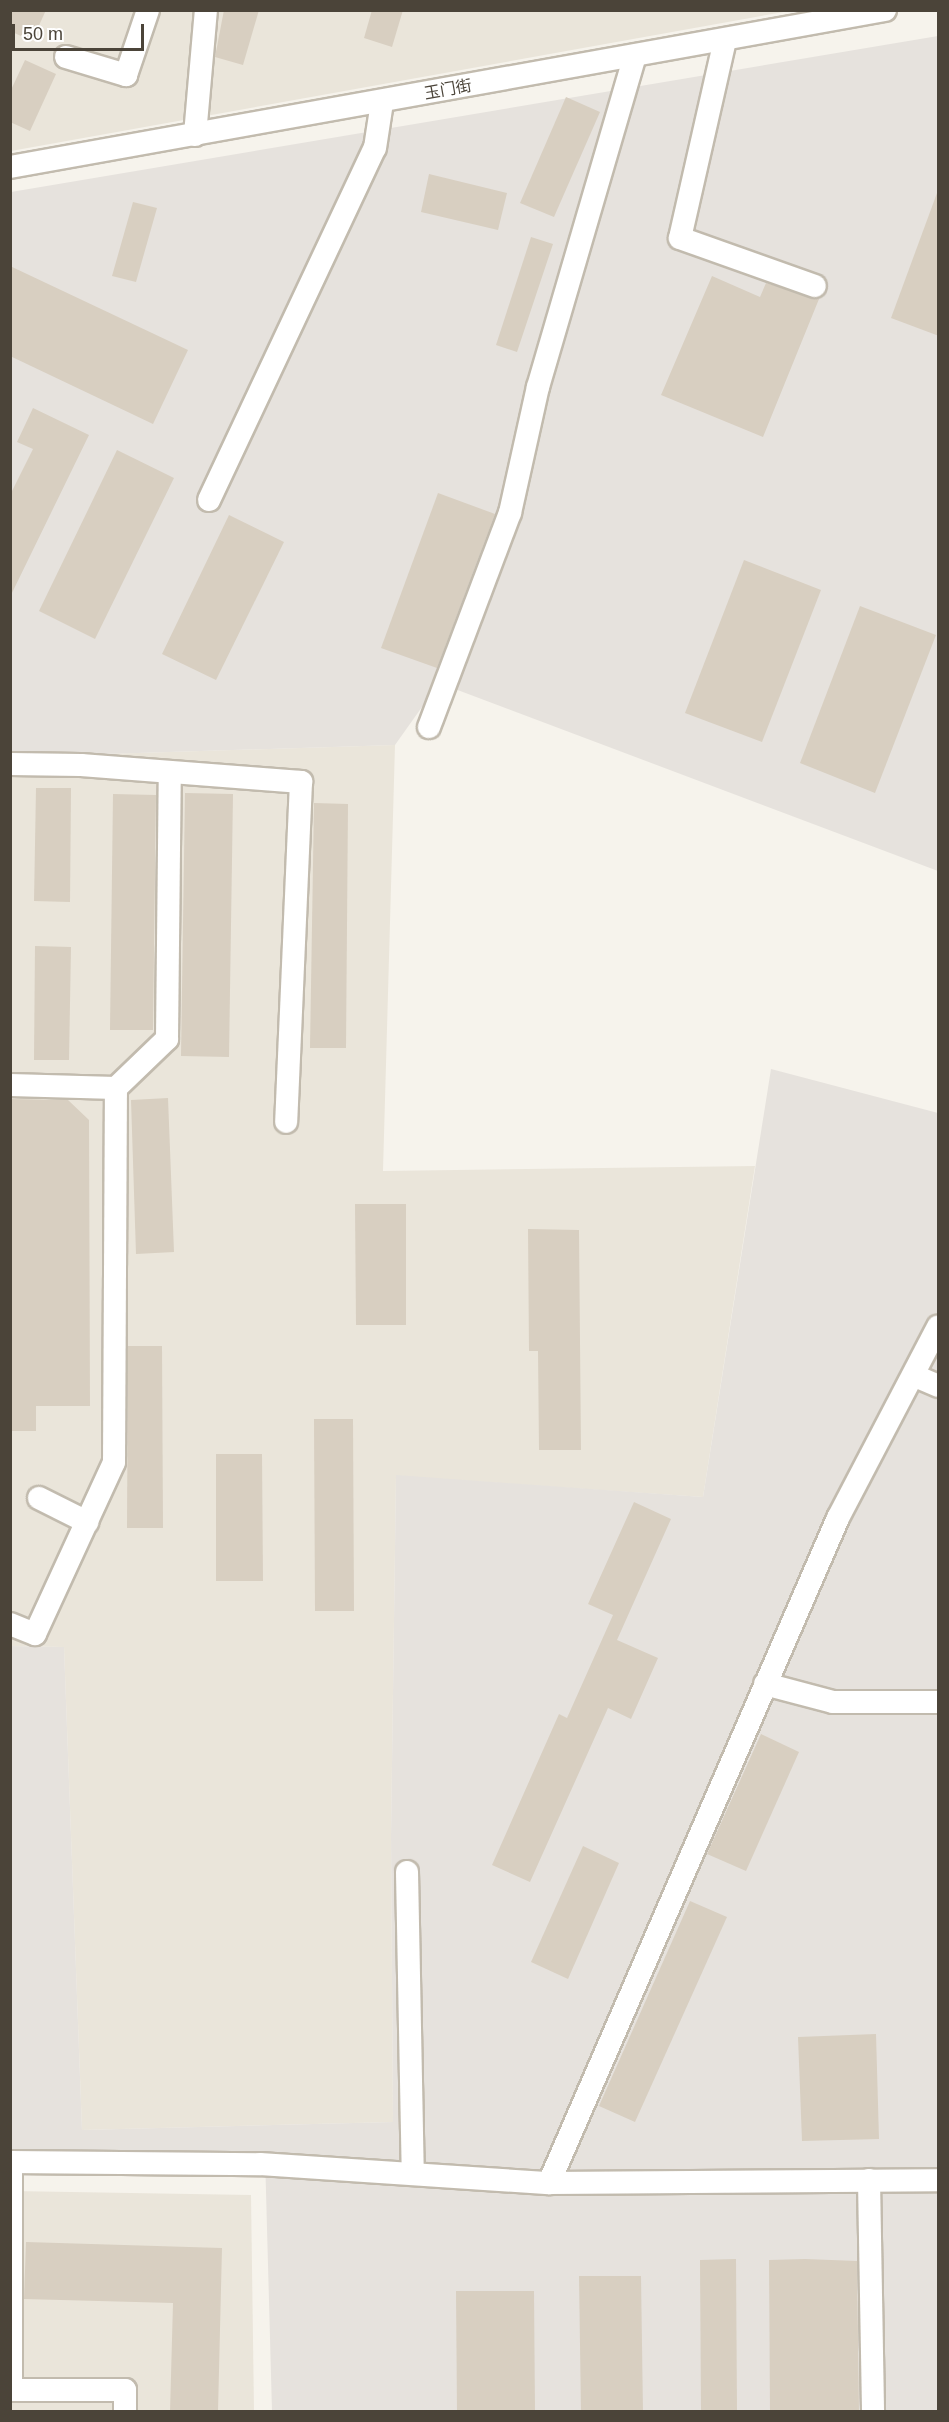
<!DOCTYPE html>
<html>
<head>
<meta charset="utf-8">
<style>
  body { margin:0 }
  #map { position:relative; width:949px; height:2422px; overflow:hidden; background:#f6f3ec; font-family:Helvetica,"Noto Sans SC",sans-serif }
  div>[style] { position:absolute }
  .residential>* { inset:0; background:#eae5da }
  .industrial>* { inset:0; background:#e6e2dd }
  .building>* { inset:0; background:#d8cfc1 }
  .roads { filter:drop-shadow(2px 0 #c2bbae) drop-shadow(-2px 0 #c2bbae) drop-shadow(0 2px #c2bbae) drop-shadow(0 -2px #c2bbae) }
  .minor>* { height:22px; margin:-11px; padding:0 11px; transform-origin:11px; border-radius:11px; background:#fff }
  span { translate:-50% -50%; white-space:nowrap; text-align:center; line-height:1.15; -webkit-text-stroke:5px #fff; paint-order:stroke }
  .street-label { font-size:16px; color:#4b4439 }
  .frame { position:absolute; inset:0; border:12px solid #4b4439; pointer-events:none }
  .scale { position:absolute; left:12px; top:24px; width:132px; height:27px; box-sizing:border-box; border:3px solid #4b4439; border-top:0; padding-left:8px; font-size:18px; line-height:21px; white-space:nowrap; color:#4b4439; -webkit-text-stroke:4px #fff; paint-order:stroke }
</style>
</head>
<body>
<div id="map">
  <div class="residential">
    <i style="clip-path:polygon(11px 11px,789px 11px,11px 151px)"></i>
    <i style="clip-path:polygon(395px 745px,383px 1171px,755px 1166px,703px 1497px,396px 1476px,391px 1836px,393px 2122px,82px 2130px,64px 1647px,11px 1646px,10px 757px)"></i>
    <i style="clip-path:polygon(11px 2191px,251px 2195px,254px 2411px,11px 2412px)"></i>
  </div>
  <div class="industrial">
    <i style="clip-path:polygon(938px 36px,938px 871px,439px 683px,395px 745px,11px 757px,11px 192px)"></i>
    <i style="clip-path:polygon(771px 1069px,938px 1113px,938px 2411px,272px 2411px,265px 2155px,11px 2149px,11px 1646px,64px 1647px,82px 2130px,393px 2122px,391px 1836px,396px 1475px,703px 1497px)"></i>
  </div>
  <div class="building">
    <i style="clip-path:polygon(10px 10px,46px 10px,32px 41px,10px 31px)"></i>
    <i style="clip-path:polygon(224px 10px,259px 10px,243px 65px,215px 57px)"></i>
    <i style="clip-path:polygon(372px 10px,403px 10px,392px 47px,364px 38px)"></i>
    <i style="clip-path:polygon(25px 60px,56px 74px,30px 131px,10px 122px,10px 92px)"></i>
    <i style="clip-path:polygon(566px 97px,600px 112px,554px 217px,520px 203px)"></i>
    <i style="clip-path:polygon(429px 174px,507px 193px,498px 230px,421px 212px)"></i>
    <i style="clip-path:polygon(937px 193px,939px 193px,939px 336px,891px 318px)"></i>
    <i style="clip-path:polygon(133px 202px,157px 208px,136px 282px,112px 276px)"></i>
    <i style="clip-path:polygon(531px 237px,553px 244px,517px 352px,496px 345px)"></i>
    <i style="clip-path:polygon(10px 266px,188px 350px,153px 424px,10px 356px)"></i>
    <i style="clip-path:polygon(712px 276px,760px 297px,766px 283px,819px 299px,763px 437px,661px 395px)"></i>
    <i style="clip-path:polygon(33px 408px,89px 435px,10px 597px,10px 495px,33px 449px,17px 442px)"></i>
    <i style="clip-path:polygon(117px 450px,174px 478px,95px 639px,39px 611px)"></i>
    <i style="clip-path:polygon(438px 493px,495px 514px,437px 668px,381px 648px)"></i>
    <i style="clip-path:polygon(229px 515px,284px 542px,216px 680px,162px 654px)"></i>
    <i style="clip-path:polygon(744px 560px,821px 590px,762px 742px,685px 713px)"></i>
    <i style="clip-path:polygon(860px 606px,936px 635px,875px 793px,800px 763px)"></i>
    <i style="clip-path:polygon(36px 788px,71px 788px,70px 902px,34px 901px)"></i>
    <i style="clip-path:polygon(185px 793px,233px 794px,229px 1057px,181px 1056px)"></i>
    <i style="clip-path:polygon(113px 794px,156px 795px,153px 1030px,110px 1030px)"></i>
    <i style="clip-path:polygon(314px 803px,348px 804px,346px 1048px,310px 1048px)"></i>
    <i style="clip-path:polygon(35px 946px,71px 947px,69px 1060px,34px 1060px)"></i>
    <i style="clip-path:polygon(168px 1098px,174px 1252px,136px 1254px,131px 1100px)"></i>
    <i style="clip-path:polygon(10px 1099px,68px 1100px,89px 1120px,90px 1406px,36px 1406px,36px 1431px,10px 1431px)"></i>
    <i style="clip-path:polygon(355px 1204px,406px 1204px,406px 1325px,356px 1325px)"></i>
    <i style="clip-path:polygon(528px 1229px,579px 1230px,581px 1450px,539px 1450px,538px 1351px,529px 1351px)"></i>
    <i style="clip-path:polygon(128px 1346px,162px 1346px,163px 1528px,127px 1528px)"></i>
    <i style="clip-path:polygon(314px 1419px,353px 1419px,354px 1611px,315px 1611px)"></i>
    <i style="clip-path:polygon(216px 1454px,262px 1454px,263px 1581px,216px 1581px)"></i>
    <i style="clip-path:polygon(634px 1502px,671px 1519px,617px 1640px,658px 1658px,631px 1719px,608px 1708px,530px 1882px,492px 1865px,559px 1714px,567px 1718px,613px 1615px,588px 1604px)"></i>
    <i style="clip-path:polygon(761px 1734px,799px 1752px,746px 1871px,707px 1854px)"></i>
    <i style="clip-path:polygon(583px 1846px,619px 1863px,568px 1979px,531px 1962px)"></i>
    <i style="clip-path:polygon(690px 1901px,727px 1917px,635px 2122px,599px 2106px)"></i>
    <i style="clip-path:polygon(876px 2034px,879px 2139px,802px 2141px,798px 2037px)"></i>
    <i style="clip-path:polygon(26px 2242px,222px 2248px,218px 2412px,170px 2412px,173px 2303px,24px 2299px)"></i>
    <i style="clip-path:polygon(736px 2259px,737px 2410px,701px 2410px,700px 2260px)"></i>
    <i style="clip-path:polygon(805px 2259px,857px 2261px,859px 2412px,770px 2412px,769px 2260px)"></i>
    <i style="clip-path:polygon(579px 2276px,641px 2276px,643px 2412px,581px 2412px)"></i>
    <i style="clip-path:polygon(456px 2291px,534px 2291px,535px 2412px,457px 2412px)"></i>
  </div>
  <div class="roads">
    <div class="minor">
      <i style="left:725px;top:40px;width:203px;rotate:102.8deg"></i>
      <i style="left:680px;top:238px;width:143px;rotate:19.6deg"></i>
      <i style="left:66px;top:57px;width:63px;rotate:16.7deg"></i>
      <i style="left:126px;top:75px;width:69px;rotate:-71.3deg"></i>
      <i style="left:195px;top:135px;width:125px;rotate:-85deg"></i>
      <i style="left:10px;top:167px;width:889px;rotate:-10.17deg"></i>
      <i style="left:209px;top:500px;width:389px;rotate:-64.8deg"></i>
      <i style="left:375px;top:148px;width:47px;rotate:-81.3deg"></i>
      <i style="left:429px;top:727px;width:229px;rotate:-69.3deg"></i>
      <i style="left:510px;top:513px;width:129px;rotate:-77.5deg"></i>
      <i style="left:538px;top:387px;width:345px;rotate:-73.7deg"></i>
      <i style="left:10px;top:764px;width:71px;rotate:0.8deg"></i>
      <i style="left:81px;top:765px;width:221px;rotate:4.4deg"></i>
      <i style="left:301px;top:782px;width:340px;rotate:92.5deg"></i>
      <i style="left:10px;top:1085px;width:106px;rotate:1.6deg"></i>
      <i style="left:116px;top:1088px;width:71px;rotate:-43.9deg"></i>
      <i style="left:167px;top:1039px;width:267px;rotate:-89.4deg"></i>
      <i style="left:915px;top:1376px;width:25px;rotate:23deg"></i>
      <i style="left:39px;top:1498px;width:54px;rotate:26.6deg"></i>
      <i style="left:10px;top:1624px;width:27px;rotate:22deg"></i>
      <i style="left:35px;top:1634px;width:189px;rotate:-65.3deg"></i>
      <i style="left:114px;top:1462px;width:374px;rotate:-89.7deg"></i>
      <i style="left:765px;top:1684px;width:70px;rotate:14.8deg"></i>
      <i style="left:833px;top:1702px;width:105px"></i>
      <i style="left:407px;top:1872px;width:302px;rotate:88.9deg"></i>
      <i style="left:10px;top:2162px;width:250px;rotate:0.5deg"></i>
      <i style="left:260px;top:2164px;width:290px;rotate:3.8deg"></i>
      <i style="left:549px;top:2183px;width:389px;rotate:-0.4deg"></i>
      <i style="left:11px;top:2162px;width:228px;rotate:90deg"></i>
      <i style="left:11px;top:2390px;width:114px"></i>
      <i style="left:125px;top:2390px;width:22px;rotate:90deg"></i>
      <i style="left:869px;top:2180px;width:232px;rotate:89deg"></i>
      <i style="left:549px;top:2183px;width:725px;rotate:-66.51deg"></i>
      <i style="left:838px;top:1518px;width:216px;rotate:-62.4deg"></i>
    </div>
  </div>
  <div class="street-label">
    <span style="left:448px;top:90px;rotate:-10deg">玉门街</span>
  </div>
  <div class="frame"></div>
  <div class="scale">50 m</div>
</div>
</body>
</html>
